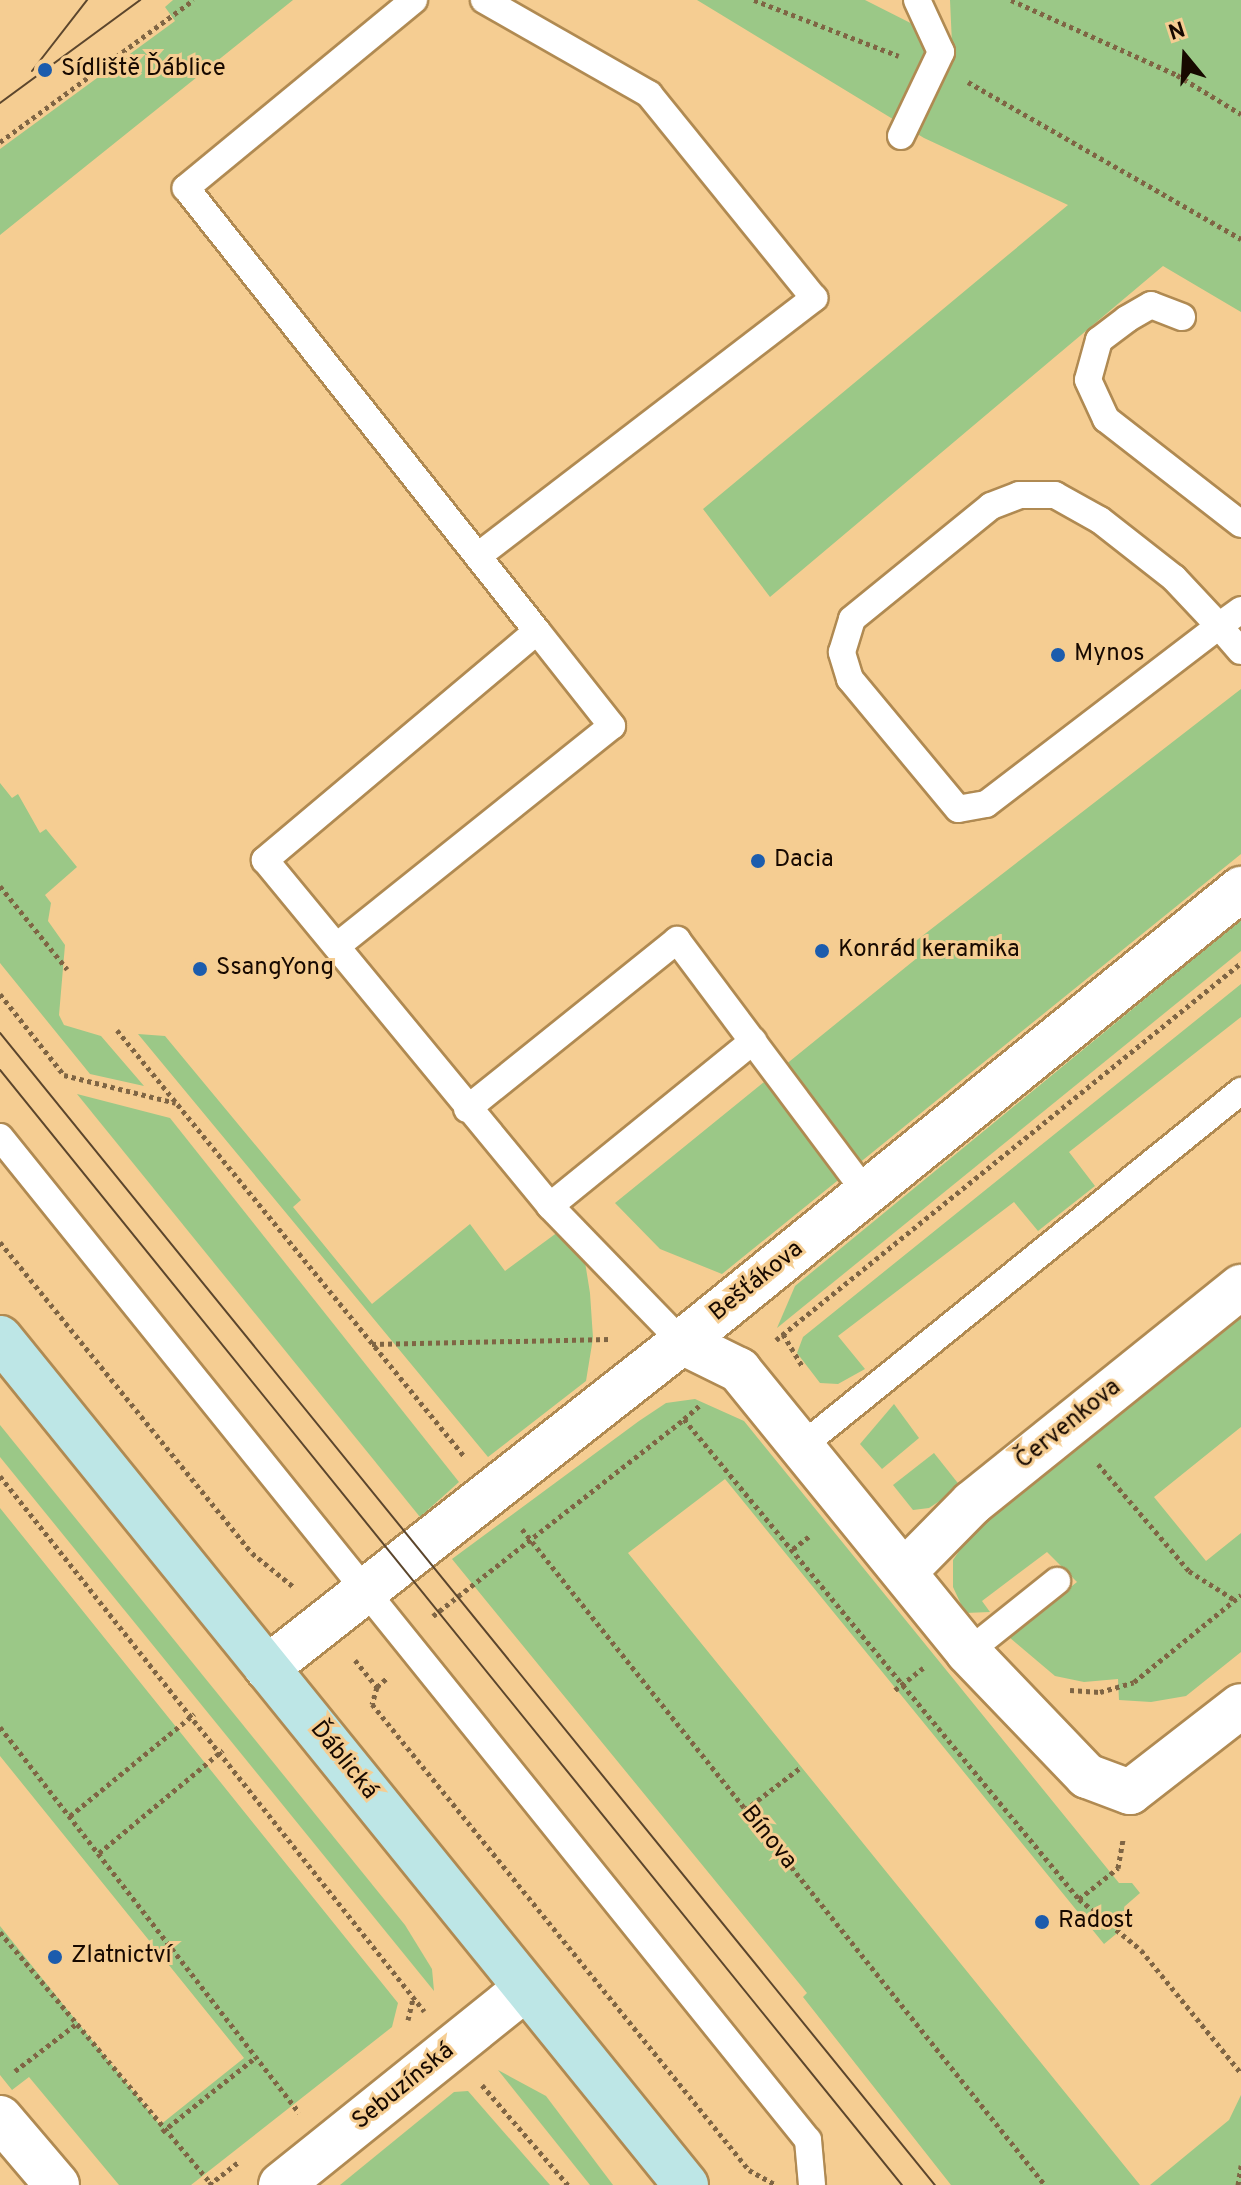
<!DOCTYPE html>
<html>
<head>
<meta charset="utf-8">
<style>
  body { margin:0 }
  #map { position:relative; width:1241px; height:2185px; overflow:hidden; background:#f5cd92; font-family:Overpass,sans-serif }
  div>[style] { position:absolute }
  .green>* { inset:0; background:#9bc887 }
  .path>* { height:5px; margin-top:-2.5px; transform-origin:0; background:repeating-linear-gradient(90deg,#7f6544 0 4px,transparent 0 8px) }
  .roads { filter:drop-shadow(2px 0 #b08a52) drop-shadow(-2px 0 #b08a52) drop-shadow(0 2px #b08a52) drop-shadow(0 -2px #b08a52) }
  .lane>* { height:26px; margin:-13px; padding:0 13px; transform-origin:13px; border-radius:13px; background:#fff }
  .street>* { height:44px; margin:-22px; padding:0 22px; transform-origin:22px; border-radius:22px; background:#fff }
  .secondary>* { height:44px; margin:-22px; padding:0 22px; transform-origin:22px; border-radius:22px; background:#bde6e6 }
  .tram>* { height:2px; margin:-1px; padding:0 1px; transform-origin:1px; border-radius:1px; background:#5c462d }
  .dots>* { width:22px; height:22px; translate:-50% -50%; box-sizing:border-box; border:4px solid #f5cd92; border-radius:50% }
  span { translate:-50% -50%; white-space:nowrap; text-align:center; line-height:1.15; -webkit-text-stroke:6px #f5cd92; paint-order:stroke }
  .poi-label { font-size:24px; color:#170900 }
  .left { translate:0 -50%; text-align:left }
  .street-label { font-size:24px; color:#170900 }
  .north { position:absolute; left:1145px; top:16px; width:80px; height:80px; -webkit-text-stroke:6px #f5cd92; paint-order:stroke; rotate:342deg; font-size:22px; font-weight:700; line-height:32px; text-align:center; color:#170900 }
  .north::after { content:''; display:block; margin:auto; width:28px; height:36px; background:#170900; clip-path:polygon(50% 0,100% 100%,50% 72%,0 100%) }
</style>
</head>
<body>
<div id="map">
  <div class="green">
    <i style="clip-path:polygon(173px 0,293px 0,0 235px,0 149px,175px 21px,165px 7px)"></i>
    <i style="clip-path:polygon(697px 0,865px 0,952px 44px,950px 0,1241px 0,1241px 312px,1163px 266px,770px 597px,703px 509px,1068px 205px,924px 138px)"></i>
    <i style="clip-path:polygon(1241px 689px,1241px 854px,722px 1274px,660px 1249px,615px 1203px,917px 958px,908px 947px)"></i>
    <i style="clip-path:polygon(0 783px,12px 798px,18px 794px,40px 833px,46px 829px,77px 867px,45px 895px,51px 903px,48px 921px,65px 945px,59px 1015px,64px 1025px,101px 1036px,144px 1086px,90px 1074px,0 963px)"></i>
    <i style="clip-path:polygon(1241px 920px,1241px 951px,777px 1328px,795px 1286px)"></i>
    <i style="clip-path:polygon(1241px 984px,1241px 1017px,1069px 1152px,1095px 1186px,1038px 1231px,1014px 1202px,838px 1336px,865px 1369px,838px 1384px,820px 1383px,797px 1353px,803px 1337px)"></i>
    <i style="clip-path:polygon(138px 1034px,165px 1036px,301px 1200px,293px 1207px,372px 1304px,470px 1224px,505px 1271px,562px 1229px,585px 1262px,590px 1293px,593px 1338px,586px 1381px,488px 1457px)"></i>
    <i style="clip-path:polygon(77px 1094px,170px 1118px,459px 1482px,420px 1517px)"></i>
    <i style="clip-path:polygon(1241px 1315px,1241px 1427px,1154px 1497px,1206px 1561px,1241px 1533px,1241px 1652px,1186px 1696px,1151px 1702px,1119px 1700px,1118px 1679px,1084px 1682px,1055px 1676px,1009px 1637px,1077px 1582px,1047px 1552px,982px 1601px,990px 1612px,965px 1613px,953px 1587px,953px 1560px,970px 1535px)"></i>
    <i style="clip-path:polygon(695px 1399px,744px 1421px,1119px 1883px,1132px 1883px,1140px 1893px,1124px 1907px,1133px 1920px,1104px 1944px,725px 1479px,628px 1553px,1140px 2185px,951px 2185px,803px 1997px,807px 1993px,452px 1559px,639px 1421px,666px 1403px)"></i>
    <i style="clip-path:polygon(894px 1404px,919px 1438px,882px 1469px,860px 1444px)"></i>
    <i style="clip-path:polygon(0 1425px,405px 1925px,432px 1969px,434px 1991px,0 1457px)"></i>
    <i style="clip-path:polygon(934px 1453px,961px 1487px,929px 1508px,913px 1510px,893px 1485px)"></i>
    <i style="clip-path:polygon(0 1508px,398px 2003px,392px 2027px,191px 2185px,119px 2185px,29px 2077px,12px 2090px,0 2075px,0 1926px,160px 2125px,244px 2058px,0 1756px)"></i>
    <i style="clip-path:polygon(498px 2070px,546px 2096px,613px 2185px,590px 2185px)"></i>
    <i style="clip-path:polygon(468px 2091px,550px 2185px,340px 2185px,454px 2092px)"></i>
    <i style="clip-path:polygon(1241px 2095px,1241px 2185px,1150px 2185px,1229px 2120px)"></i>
  </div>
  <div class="path">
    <i style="left:754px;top:0;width:155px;rotate:21.1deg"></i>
    <i style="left:1011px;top:0;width:182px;rotate:24.3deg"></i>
    <i style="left:1177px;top:75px;width:75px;rotate:31.4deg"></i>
    <i style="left:968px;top:82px;width:315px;rotate:29.9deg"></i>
    <i style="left:0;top:142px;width:240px;rotate:-36.3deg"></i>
    <i style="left:0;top:886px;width:107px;rotate:51.1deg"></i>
    <i style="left:0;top:994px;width:103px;rotate:51.7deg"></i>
    <i style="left:64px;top:1075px;width:115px;rotate:14deg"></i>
    <i style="left:117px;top:1030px;width:549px;rotate:50.84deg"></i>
    <i style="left:0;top:1242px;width:400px;rotate:51deg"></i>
    <i style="left:252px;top:1553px;width:55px;rotate:39.1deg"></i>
    <i style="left:783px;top:1334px;width:39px;rotate:59deg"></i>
    <i style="left:776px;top:1340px;width:599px;rotate:-39.03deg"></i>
    <i style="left:372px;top:1344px;width:237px;rotate:-1.2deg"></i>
    <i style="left:684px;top:1419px;width:23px;rotate:-41deg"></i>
    <i style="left:1098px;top:1464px;width:140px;rotate:49.6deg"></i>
    <i style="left:1189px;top:1571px;width:54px;rotate:32.2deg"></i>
    <i style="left:0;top:1476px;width:683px;rotate:51.6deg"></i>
    <i style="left:522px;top:1529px;width:839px;rotate:51.44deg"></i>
    <i style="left:793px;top:1549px;width:23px;rotate:-38deg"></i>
    <i style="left:433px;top:1616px;width:319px;rotate:-38.1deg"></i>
    <i style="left:684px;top:1419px;width:622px;rotate:50.55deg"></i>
    <i style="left:1079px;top:1899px;width:80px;rotate:39.4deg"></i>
    <i style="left:1141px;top:1950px;width:159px;rotate:50.9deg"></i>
    <i style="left:355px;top:1660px;width:35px;rotate:51deg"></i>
    <i style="left:377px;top:1687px;width:18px;rotate:106deg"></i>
    <i style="left:372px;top:1704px;width:599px;rotate:51.03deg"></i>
    <i style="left:749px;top:2170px;width:29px;rotate:29deg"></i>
    <i style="left:377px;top:1687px;width:15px;rotate:-42deg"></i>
    <i style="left:895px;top:1690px;width:36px;rotate:-38deg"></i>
    <i style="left:1070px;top:1690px;width:30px;rotate:4deg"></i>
    <i style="left:1100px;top:1692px;width:35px;rotate:-16deg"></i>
    <i style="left:1134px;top:1682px;width:138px;rotate:-39.1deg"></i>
    <i style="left:0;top:1727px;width:488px;rotate:52.2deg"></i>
    <i style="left:745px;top:1810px;width:69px;rotate:-37.4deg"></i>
    <i style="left:70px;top:1816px;width:161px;rotate:-39.4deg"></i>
    <i style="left:99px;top:1853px;width:161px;rotate:-39.7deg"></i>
    <i style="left:1079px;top:1899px;width:50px;rotate:-38.5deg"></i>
    <i style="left:1118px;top:1868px;width:29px;rotate:-80deg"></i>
    <i style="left:0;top:1932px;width:330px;rotate:50deg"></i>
    <i style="left:408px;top:2020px;width:23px;rotate:-77deg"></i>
    <i style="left:15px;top:2071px;width:76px;rotate:-37.5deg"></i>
    <i style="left:482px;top:2085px;width:132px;rotate:49.3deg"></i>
    <i style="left:162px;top:2132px;width:120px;rotate:-38.6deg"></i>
    <i style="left:209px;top:2185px;width:37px;rotate:-38deg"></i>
    <i style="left:1238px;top:2185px;width:20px;rotate:-81deg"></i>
  </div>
  <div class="roads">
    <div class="lane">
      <i style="left:414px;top:0;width:296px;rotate:140.5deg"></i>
      <i style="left:186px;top:188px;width:565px;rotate:51.61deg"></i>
      <i style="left:901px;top:136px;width:93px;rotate:-64.5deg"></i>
      <i style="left:941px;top:52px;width:57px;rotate:-114.8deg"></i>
      <i style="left:1182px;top:317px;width:33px;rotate:-159deg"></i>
      <i style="left:1151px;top:305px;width:28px;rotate:150deg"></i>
      <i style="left:1127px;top:319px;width:35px;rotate:143deg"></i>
      <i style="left:1099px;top:340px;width:41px;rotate:105.4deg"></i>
      <i style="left:1088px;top:380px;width:43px;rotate:65.2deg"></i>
      <i style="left:1106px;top:419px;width:171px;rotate:37.9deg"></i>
      <i style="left:1019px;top:495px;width:36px"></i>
      <i style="left:1055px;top:495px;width:51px;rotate:29.1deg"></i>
      <i style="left:1100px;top:520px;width:94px;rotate:38.1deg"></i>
      <i style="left:1174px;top:578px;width:66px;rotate:46.8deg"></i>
      <i style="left:1219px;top:626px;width:293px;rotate:142.6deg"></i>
      <i style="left:986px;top:804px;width:28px;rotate:170deg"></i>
      <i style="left:958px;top:809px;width:169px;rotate:-129.7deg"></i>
      <i style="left:850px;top:679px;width:28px;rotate:-107deg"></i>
      <i style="left:842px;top:652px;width:34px;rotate:-73deg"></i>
      <i style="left:852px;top:619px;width:179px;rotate:-39.1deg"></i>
      <i style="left:991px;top:506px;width:30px;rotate:-21deg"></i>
      <i style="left:478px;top:556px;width:424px;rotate:-37.5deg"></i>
      <i style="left:814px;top:298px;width:262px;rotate:-129deg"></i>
      <i style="left:649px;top:94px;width:190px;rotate:-150.3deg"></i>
      <i style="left:1241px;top:610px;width:27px;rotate:144deg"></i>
      <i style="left:1219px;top:626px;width:33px;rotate:49deg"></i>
      <i style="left:337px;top:946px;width:352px;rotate:-38.7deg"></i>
      <i style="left:612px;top:726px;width:121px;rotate:-128.3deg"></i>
      <i style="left:537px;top:631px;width:356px;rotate:139.9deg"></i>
      <i style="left:265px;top:860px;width:448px;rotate:50.5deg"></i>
      <i style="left:550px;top:1206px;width:190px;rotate:45.9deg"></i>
      <i style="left:467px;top:1109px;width:270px;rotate:-38.8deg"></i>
      <i style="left:677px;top:940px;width:316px;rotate:53.2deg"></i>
      <i style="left:0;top:1137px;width:1288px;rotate:51.15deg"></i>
      <i style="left:808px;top:2140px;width:45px;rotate:84.9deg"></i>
      <i style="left:550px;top:1206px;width:262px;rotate:-39.1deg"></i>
      <i style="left:802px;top:1446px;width:565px;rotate:-38.96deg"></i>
      <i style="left:968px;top:1652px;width:114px;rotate:-38.6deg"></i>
    </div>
    <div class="street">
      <i style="left:682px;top:1342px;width:64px;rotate:26.2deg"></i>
      <i style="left:739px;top:1370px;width:363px;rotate:50.9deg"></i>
      <i style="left:968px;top:1652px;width:172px;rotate:46.2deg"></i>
      <i style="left:1087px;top:1776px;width:46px;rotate:20.4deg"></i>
      <i style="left:1130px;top:1792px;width:140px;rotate:-37.8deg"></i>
      <i style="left:905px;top:1571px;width:95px;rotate:-45.4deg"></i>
      <i style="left:972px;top:1503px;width:345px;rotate:-38.8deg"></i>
      <i style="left:267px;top:1668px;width:528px;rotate:-38.15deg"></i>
      <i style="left:682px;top:1342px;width:720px;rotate:-39.02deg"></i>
      <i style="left:0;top:2118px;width:88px;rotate:49.6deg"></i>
      <i style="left:281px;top:2185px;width:314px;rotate:-38.8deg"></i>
    </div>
    <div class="secondary">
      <i style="left:0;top:1338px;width:1090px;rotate:51deg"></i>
    </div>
  </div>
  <div class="tram">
    <i style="left:32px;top:71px;width:90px;rotate:-52.2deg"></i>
    <i style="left:0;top:103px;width:174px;rotate:-36.3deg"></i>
    <i style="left:0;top:1033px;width:1484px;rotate:50.94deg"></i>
    <i style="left:0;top:1070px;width:1434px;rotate:51.03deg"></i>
  </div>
  <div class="dots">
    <i style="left:45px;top:70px;background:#1c5cad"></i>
    <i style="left:1058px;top:655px;background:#1c5cad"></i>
    <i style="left:758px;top:861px;background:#1c5cad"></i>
    <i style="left:822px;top:951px;background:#1c5cad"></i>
    <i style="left:200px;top:969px;background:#1c5cad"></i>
    <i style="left:1042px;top:1922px;background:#1c5cad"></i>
    <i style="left:55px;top:1957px;background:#1c5cad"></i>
  </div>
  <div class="poi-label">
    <span class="left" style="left:61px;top:70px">Sídliště Ďáblice</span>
    <span class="left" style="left:1074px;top:655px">Mynos</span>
    <span class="left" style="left:774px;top:861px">Dacia</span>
    <span class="left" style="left:838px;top:951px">Konrád keramika</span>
    <span class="left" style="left:216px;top:969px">SsangYong</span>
    <span class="left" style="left:1058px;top:1922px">Radost</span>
    <span class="left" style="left:71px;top:1957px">Zlatnictví</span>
  </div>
  <div class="street-label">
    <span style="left:757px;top:1282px;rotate:-39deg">Bešťákova</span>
    <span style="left:1069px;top:1425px;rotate:-39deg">Červenkova</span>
    <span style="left:343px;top:1761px;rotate:51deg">Ďáblická</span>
    <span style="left:768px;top:1838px;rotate:51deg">Bínova</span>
    <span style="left:404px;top:2087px;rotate:-39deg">Sebuzínská</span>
  </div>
  <div class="north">N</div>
</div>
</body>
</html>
